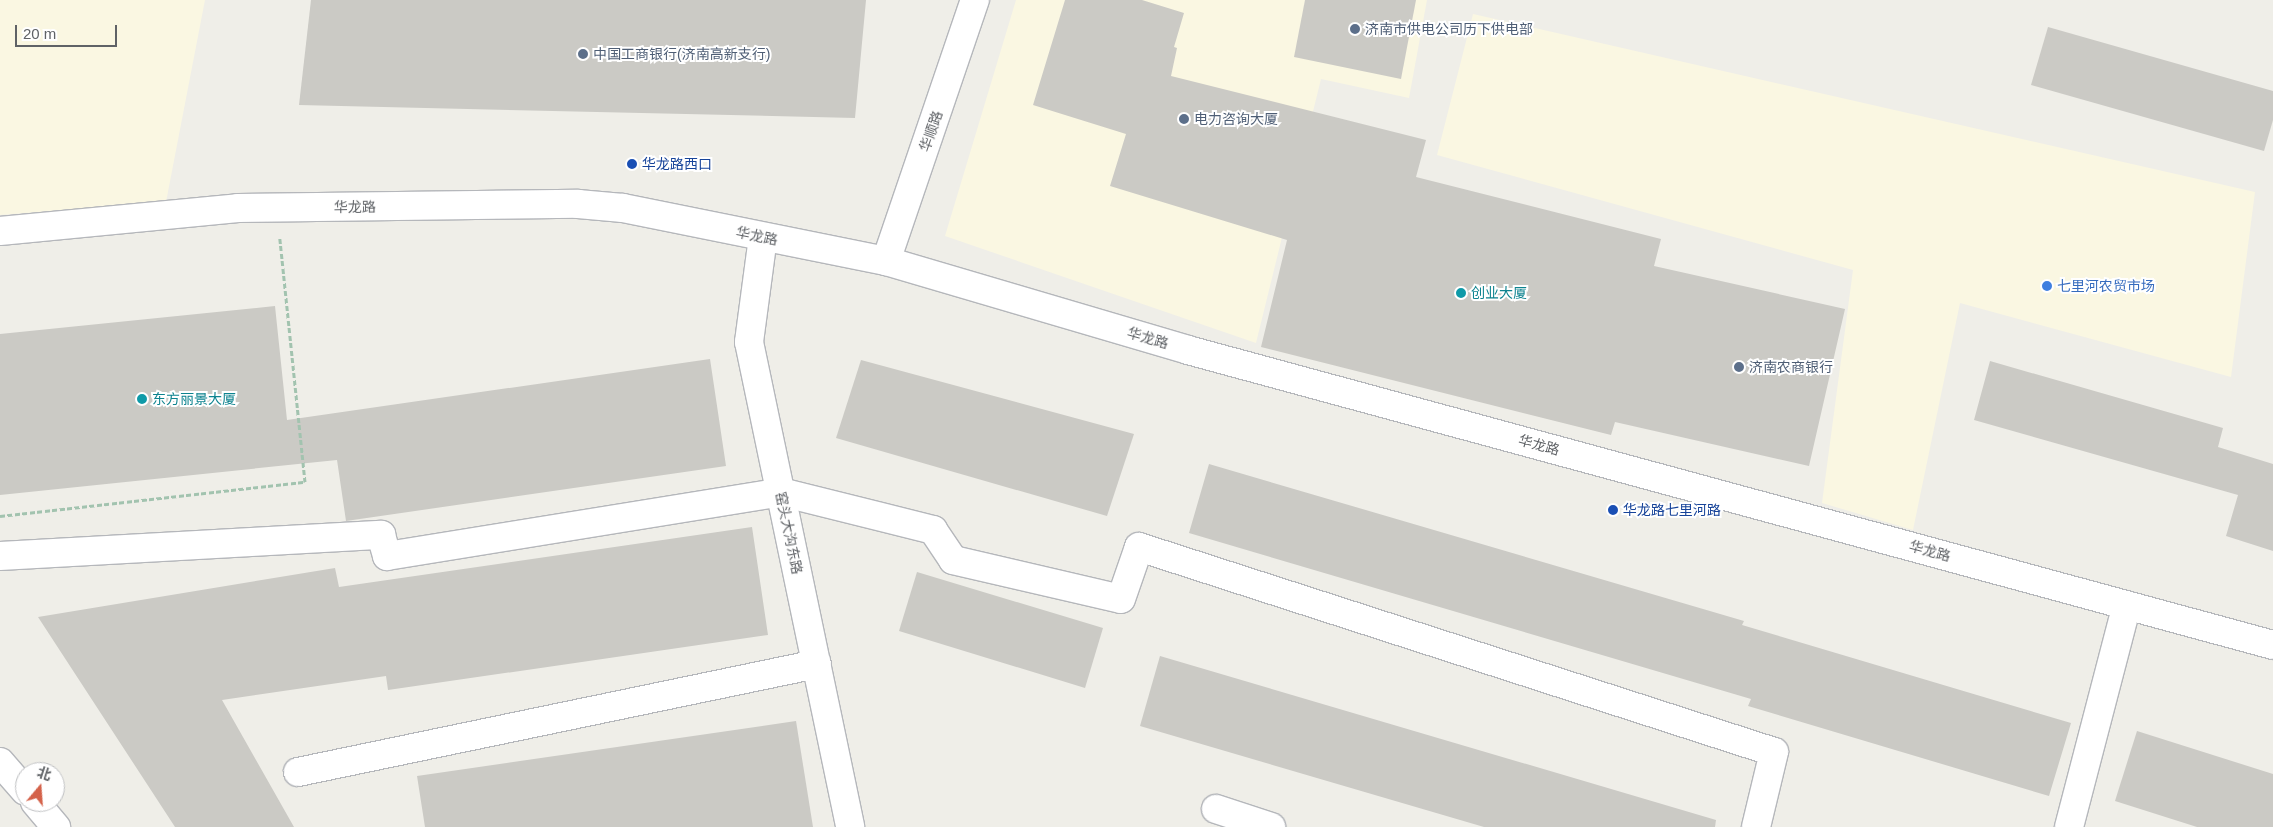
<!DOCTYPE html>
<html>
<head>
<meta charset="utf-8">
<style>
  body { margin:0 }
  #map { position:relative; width:2273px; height:827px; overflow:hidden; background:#efeee8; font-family:Helvetica,"Noto Sans SC",sans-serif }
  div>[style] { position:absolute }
  .commercial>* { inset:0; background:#faf7e2 }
  .building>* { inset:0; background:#cbcac5 }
  .path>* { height:3px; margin-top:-1.5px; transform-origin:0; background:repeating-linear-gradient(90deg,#a2c3af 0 5px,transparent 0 7.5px) }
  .roads { filter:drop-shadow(1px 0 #b5b7bb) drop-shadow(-1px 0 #b5b7bb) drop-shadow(0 1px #b5b7bb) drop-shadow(0 -1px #b5b7bb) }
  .street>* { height:28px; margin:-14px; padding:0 14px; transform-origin:14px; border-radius:14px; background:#fff }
  .secondary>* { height:28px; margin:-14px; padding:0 14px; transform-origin:14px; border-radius:14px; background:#fff }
  .dots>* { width:14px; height:14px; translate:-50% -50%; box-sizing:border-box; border:2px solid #fff; border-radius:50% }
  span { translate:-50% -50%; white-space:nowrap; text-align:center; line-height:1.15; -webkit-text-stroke:4px #fff; paint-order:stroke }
  .service-label { font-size:14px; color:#4e5e75 }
  .left { translate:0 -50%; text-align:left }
  .street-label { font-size:14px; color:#5f6266 }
  .transit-label { font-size:14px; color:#164399 }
  .shop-label { font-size:14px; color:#366cbe }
  .culture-label { font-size:14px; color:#0d838f }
  .north { position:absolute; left:15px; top:762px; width:50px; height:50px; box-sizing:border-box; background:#fff; border:1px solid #bfc0c2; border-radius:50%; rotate:18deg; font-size:14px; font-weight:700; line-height:20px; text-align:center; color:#5f6266 }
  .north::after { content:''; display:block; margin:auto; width:18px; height:22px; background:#d4624a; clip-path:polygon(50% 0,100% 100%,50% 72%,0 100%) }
  .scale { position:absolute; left:15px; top:25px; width:102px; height:22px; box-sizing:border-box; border:2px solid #5f6266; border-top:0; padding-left:6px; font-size:15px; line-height:18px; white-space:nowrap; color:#5f6266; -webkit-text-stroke:4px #fff; paint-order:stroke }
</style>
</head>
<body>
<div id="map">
  <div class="commercial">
    <i style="clip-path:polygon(0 0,205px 0,166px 202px,0 215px)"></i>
    <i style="clip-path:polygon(1016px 0,1427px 0,1409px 98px,1321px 79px,1256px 343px,945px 236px)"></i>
    <i style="clip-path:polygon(1473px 14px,2255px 192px,2231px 377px,1960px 303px,1913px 530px,1822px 503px,1853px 270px,1437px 155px)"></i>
  </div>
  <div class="building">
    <i style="clip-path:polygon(311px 0,866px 0,855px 118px,299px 105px)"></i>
    <i style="clip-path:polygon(1065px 0,1142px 0,1184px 13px,1174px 47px,1177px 48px,1171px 76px,1426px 140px,1416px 177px,1661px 239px,1654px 266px,1845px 309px,1809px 466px,1615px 422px,1611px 435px,1261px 347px,1287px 240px,1110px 186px,1126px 134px,1033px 105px)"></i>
    <i style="clip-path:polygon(1305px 0,1416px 0,1401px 79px,1294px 57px)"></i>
    <i style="clip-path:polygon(2048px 27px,2273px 91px,2273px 120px,2264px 151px,2031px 85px)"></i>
    <i style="clip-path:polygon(275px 306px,287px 420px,710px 359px,726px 466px,346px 521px,337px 460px,0 495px,0 334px)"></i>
    <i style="clip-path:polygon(861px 360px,1134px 434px,1107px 516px,836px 438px)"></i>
    <i style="clip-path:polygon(1990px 361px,2223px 428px,2218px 447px,2273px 464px,2273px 551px,2226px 536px,2238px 495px,1974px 420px)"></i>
    <i style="clip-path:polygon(1209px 464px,1744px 621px,1742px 625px,2071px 723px,2049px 796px,1748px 706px,1751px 699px,1189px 533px)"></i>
    <i style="clip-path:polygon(752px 527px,768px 635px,388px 690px,386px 676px,222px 700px,294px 827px,175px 827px,38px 617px,335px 568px,339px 587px)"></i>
    <i style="clip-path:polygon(917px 572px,1103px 628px,1085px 688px,899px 631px)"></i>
    <i style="clip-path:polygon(1160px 656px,1716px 820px,1715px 827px,1484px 827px,1140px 726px)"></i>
    <i style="clip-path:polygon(796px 721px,813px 827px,425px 827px,417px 776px)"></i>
    <i style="clip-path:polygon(2137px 731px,2273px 774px,2273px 827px,2197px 827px,2115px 801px)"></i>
  </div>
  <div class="path">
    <i style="left:0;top:516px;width:307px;rotate:-6.4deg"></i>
    <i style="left:305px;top:482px;width:245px;rotate:-95.9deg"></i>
  </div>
  <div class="roads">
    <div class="street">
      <i style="left:763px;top:237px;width:106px;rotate:97.6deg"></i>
      <i style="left:749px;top:342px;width:495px;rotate:78.2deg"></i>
      <i style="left:886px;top:261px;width:276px;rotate:-71.2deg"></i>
      <i style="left:0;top:556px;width:382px;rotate:-3.2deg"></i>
      <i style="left:381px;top:535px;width:22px;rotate:74deg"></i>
      <i style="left:387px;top:556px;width:399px;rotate:-9.2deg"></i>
      <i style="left:781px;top:492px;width:157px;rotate:14deg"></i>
      <i style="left:933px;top:530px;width:36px;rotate:56deg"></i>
      <i style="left:953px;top:560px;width:172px;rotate:13.1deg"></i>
      <i style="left:1121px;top:599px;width:55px;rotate:-70.9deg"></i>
      <i style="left:1139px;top:547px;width:667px;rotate:17.89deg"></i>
      <i style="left:1774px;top:752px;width:77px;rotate:103.5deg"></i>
      <i style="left:0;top:762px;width:38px;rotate:49deg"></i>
      <i style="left:298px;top:772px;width:530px;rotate:-11.76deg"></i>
      <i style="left:35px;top:802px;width:33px;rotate:50deg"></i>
      <i style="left:1216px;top:809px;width:58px;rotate:18.1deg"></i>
      <i style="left:2069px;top:827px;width:229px;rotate:-75.4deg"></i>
    </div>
    <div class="secondary">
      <i style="left:0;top:231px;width:239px;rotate:-5.5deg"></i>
      <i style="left:238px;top:208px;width:340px;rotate:-0.7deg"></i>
      <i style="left:578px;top:204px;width:45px;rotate:5.1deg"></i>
      <i style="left:623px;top:208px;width:268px;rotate:11.4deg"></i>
      <i style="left:886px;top:261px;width:315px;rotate:16.4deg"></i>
      <i style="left:1188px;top:350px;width:1124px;rotate:15.21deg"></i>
    </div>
  </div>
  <div class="dots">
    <i style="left:1355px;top:29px;background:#5c6f8a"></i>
    <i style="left:583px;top:54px;background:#5c6f8a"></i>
    <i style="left:1184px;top:119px;background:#5c6f8a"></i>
    <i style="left:632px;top:164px;background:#1a4fb4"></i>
    <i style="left:2047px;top:286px;background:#3f7fe0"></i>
    <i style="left:1461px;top:293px;background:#0f9aa8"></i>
    <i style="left:1739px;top:367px;background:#5c6f8a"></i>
    <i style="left:142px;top:399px;background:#0f9aa8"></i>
    <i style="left:1613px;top:510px;background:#1a4fb4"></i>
  </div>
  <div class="service-label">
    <span class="left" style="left:1365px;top:29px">济南市供电公司历下供电部</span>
    <span class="left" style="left:593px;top:54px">中国工商银行(济南高新支行)</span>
    <span class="left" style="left:1194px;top:119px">电力咨询大厦</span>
    <span class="left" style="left:1749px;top:367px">济南农商银行</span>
  </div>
  <div class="street-label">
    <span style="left:931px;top:131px;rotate:-71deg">华顺路</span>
    <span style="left:355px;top:207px;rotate:-1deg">华龙路</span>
    <span style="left:757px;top:236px;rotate:11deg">华龙路</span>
    <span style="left:1148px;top:338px;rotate:16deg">华龙路</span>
    <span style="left:1539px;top:445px;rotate:15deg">华龙路</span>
    <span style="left:789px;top:533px;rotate:78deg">窑头大沟东路</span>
    <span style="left:1930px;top:551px;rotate:15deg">华龙路</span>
  </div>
  <div class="transit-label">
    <span class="left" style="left:642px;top:164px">华龙路西口</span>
    <span class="left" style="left:1623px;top:510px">华龙路七里河路</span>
  </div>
  <div class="shop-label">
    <span class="left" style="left:2057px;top:286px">七里河农贸市场</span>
  </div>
  <div class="culture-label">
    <span class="left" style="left:1471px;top:293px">创业大厦</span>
    <span class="left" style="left:152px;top:399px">东方丽景大厦</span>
  </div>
  <div class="north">北</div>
  <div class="scale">20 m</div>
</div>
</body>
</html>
